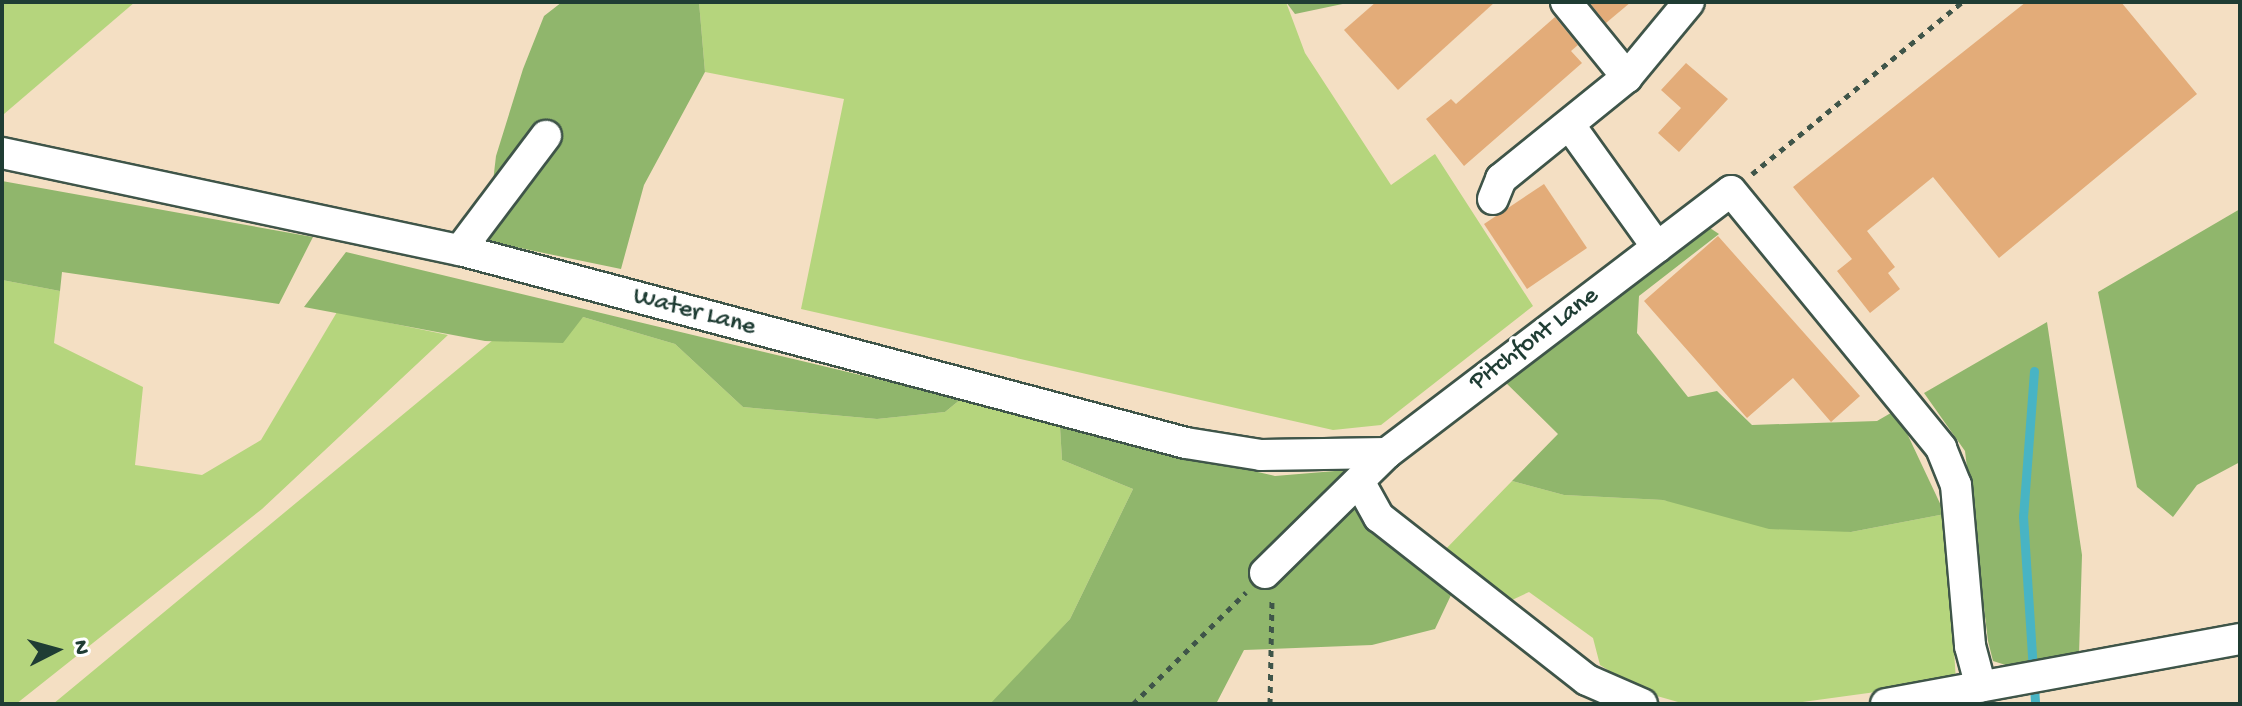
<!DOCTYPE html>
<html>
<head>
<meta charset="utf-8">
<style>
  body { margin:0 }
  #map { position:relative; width:2242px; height:706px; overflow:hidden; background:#f4dfc3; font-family:"Gochi Hand",sans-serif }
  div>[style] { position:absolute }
  .green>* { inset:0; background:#b5d57d }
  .forest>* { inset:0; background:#90b66c }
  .stream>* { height:9px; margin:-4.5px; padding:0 4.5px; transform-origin:4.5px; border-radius:4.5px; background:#48b4c4 }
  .building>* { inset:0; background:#e3ac79 }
  .path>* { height:5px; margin-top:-2.5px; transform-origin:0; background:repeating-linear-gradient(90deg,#3f5549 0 6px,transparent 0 12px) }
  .roads { filter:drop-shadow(2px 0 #3f5549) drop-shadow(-2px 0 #3f5549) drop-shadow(0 2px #3f5549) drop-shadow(0 -2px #3f5549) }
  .minor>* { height:30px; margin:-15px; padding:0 15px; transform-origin:15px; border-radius:15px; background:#fff }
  span { translate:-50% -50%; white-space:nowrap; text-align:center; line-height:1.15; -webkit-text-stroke:6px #fff; paint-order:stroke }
  .street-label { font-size:26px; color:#1f3d34 }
  .frame { position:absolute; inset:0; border:4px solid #1f3d34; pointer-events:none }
  .north { position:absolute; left:16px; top:610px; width:80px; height:80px; -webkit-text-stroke:6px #fff; paint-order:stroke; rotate:84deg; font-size:22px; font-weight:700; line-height:32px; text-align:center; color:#1f3d34 }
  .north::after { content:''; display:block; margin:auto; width:28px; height:36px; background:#1f3d34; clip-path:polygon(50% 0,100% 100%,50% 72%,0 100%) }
</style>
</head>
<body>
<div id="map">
  <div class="green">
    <i style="clip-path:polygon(2px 2px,135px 2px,4px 114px)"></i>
    <i style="clip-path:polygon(699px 2px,1286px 2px,1305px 53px,1391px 185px,1435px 154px,1533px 306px,1381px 425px,1333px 430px,801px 309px,844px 99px,705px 72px)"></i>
    <i style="clip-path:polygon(2px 280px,60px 291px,54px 343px,143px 387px,135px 465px,202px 475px,261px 440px,337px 312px,448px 335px,262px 509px,16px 704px,2px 704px)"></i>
    <i style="clip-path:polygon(583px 317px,675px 344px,743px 407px,877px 419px,945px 412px,961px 399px,1060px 427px,1062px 460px,1133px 489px,1070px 619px,993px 704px,53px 704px,493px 340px)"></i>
    <i style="clip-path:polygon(1512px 481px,1564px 495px,1663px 500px,1851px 532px,1945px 514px,1956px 681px,1788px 704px,1685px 704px,1643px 692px,1600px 665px,1593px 638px,1529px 592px,1512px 600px,1494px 596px,1441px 554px)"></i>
  </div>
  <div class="forest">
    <i style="clip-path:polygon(562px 2px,699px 2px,705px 72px,644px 185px,621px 269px,486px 241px,496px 156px,523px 69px,544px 16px)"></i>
    <i style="clip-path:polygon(1286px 2px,1352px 2px,1295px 14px)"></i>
    <i style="clip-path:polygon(2px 181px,313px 237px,279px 304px,62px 272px,60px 291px,2px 280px)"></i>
    <i style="clip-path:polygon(2240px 209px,2240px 462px,2197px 485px,2173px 517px,2137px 487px,2098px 292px)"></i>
    <i style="clip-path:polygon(1707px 226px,1719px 234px,1639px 296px,1637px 333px,1688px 397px,1717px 391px,1752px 425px,1877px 421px,1896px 410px,1945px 514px,1851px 532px,1769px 529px,1663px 500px,1564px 495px,1512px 481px,1558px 434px,1501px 378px)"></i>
    <i style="clip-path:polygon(346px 252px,961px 399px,945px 412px,877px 419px,743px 407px,675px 344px,583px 317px,563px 343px,485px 341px,304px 307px)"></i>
    <i style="clip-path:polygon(2047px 322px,2082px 555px,2079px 655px,2012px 667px,1993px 661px,1988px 641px,1965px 451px,1924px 393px)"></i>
    <i style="clip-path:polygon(1060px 427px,1275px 476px,1347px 470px,1360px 515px,1452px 593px,1435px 629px,1372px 645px,1244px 650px,1216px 704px,990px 704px,1070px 619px,1133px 489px,1062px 460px)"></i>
  </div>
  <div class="stream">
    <i style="left:2034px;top:371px;width:145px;rotate:94.3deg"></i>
    <i style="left:2023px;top:516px;width:188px;rotate:86.3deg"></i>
  </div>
  <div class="building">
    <i style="clip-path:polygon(1376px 2px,1495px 2px,1398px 90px,1344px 30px)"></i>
    <i style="clip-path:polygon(1589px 2px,1631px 2px,1606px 23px)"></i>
    <i style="clip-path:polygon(2026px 2px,2121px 2px,2197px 94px,1999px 258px,1933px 177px,1867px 231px,1895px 267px,1888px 273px,1900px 289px,1870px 313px,1837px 271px,1852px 259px,1793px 187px)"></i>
    <i style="clip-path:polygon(1555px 17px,1578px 45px,1571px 51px,1582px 63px,1464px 166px,1426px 119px,1451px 99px,1456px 104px)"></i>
    <i style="clip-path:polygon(1686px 63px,1728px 99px,1679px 152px,1658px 133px,1681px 108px,1661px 90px)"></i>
    <i style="clip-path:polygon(1544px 184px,1587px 248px,1527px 289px,1484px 224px)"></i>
    <i style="clip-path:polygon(1718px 236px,1860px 396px,1831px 422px,1793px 378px,1747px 418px,1644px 301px)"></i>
  </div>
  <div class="path">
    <i style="left:1752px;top:174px;width:271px;rotate:-39.3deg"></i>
    <i style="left:1133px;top:704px;width:159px;rotate:-44.7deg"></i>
    <i style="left:1270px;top:704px;width:105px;rotate:-88.9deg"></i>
  </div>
  <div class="roads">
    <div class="minor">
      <i style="left:1566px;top:2px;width:97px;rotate:50.9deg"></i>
      <i style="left:1571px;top:127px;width:148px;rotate:54.4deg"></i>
      <i style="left:2px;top:153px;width:468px;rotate:12deg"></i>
      <i style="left:460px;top:250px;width:751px;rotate:14.89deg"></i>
      <i style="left:1186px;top:443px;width:76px;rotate:9.1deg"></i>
      <i style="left:1261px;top:455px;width:126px;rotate:-0.9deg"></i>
      <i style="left:1493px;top:199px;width:22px;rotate:-68deg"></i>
      <i style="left:1501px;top:179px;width:162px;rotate:-39deg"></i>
      <i style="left:1627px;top:77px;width:97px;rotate:-50.4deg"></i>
      <i style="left:460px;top:250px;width:143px;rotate:-53deg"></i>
      <i style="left:1360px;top:483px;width:39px;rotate:61deg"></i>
      <i style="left:1379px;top:517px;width:264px;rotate:38.1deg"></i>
      <i style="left:1587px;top:680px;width:60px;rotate:23.6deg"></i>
      <i style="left:1265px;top:573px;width:171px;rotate:-44.5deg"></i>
      <i style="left:1387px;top:453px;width:432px;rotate:-37.3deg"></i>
      <i style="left:1731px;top:191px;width:332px;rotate:50.7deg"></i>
      <i style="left:1941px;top:448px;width:40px;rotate:68deg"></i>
      <i style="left:1956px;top:485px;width:162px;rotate:85deg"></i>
      <i style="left:1970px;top:646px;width:42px;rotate:75deg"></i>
      <i style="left:1886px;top:704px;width:360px;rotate:-10.4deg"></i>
    </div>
  </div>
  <div class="street-label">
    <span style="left:694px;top:313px;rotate:15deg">Water Lane</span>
    <span style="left:1535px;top:340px;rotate:-37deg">Pitchfont Lane</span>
  </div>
  <div class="frame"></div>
  <div class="north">N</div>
</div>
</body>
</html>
